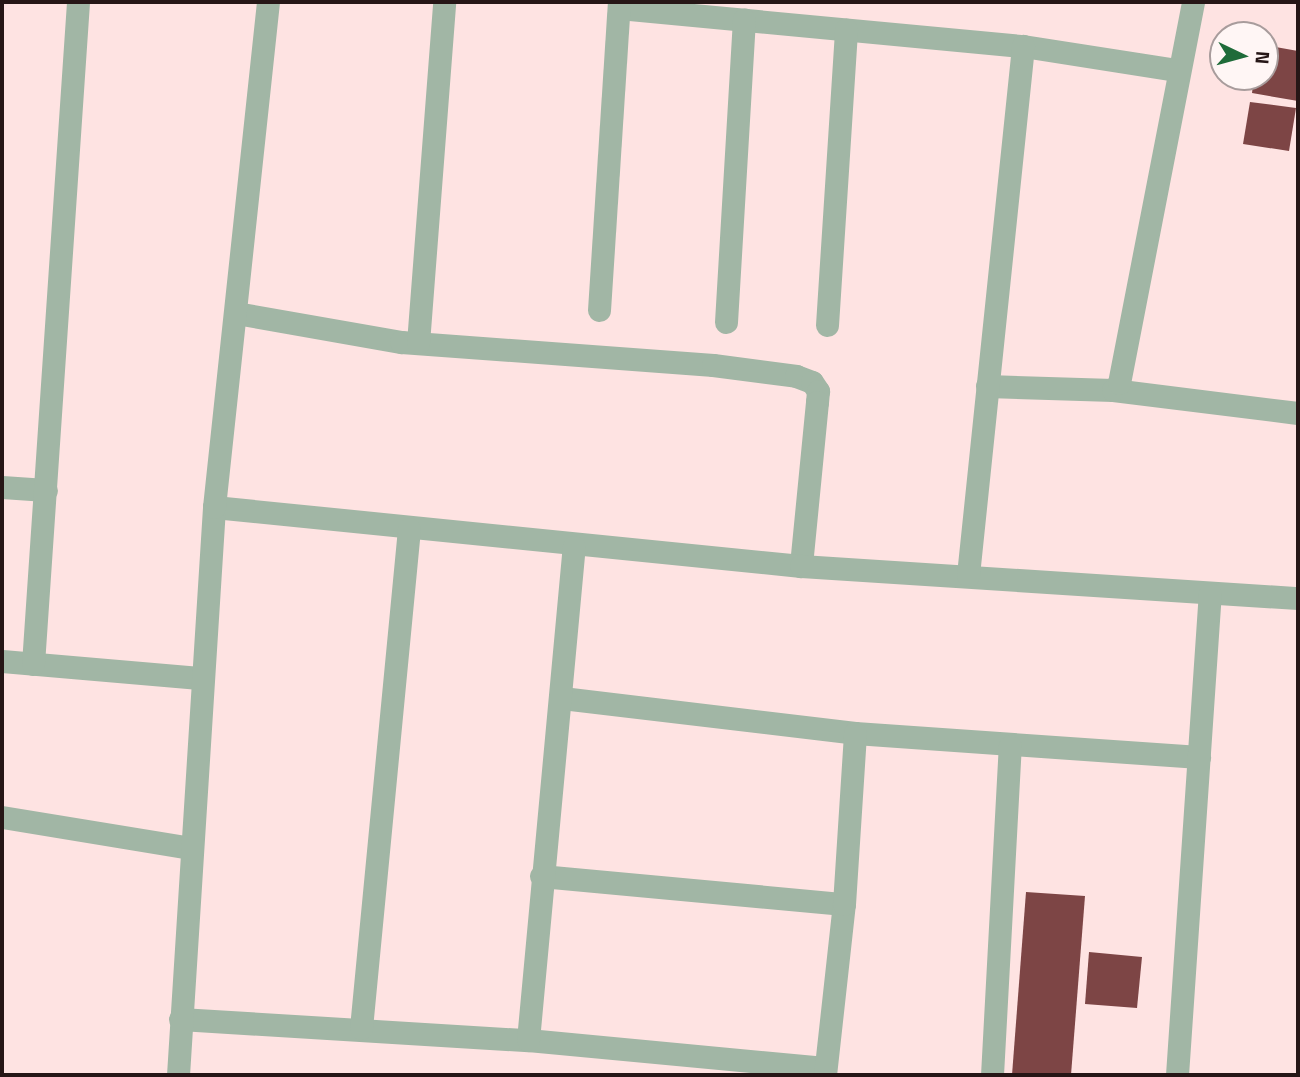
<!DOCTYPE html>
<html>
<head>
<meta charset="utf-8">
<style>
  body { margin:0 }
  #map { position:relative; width:1300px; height:1077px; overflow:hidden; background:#fee3e2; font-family:"Titillium Web",sans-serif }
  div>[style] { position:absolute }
  .building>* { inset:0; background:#7d4545 }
  .minor>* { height:23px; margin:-11.5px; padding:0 11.5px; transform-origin:11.5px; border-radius:11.5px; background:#a1b6a5 }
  span { translate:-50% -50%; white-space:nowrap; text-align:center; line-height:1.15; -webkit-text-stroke:7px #fff6f5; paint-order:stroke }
  .frame { position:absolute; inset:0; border:4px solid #261616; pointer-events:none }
  .north { position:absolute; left:1209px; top:21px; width:70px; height:70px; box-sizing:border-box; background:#fff6f5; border:2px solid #a89c9c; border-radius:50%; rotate:95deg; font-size:19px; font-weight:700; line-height:28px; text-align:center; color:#261616 }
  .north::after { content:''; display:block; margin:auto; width:24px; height:32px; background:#1f6b39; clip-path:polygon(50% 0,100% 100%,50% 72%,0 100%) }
</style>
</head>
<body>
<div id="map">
  <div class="building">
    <i style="clip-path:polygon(1265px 45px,1298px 51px,1298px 101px,1252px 93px,1254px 77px,1265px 77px)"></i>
    <i style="clip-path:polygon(1250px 102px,1296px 108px,1289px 151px,1243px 144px)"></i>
    <i style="clip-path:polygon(1026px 892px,1085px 896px,1071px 1075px,1012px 1075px)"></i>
    <i style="clip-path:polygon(1089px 952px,1142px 957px,1137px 1008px,1085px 1004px)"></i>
  </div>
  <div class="minor">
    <i style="left:619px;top:8px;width:406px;rotate:5.4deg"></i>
    <i style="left:1023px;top:46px;width:156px;rotate:8.9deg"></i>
    <i style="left:599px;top:310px;width:309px;rotate:-86.3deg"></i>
    <i style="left:236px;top:313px;width:168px;rotate:10deg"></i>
    <i style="left:401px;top:342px;width:313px;rotate:4.2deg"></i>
    <i style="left:713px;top:365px;width:84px;rotate:7.5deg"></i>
    <i style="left:796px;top:376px;width:17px;rotate:21deg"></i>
    <i style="left:812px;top:382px;width:11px;rotate:56deg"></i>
    <i style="left:818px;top:391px;width:11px;rotate:95deg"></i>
    <i style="left:817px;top:402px;width:165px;rotate:95.6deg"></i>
    <i style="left:726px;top:322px;width:303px;rotate:-86.6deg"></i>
    <i style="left:827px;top:325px;width:296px;rotate:-86.3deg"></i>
    <i style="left:418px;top:343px;width:342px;rotate:-85.6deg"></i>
    <i style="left:987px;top:386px;width:126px;rotate:1.8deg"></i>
    <i style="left:1113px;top:390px;width:186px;rotate:7.1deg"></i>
    <i style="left:1113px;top:390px;width:9px;rotate:-49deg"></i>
    <i style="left:1119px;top:383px;width:388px;rotate:-79deg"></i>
    <i style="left:2px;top:487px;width:44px;rotate:3.9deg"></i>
    <i style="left:214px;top:507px;width:590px;rotate:5.74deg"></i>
    <i style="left:801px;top:566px;width:498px;rotate:3.7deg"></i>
    <i style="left:968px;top:575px;width:532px;rotate:-84.06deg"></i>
    <i style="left:2px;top:661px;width:201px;rotate:4.9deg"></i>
    <i style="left:33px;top:664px;width:664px;rotate:-86.11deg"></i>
    <i style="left:562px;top:698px;width:295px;rotate:6.8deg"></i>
    <i style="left:855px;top:733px;width:345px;rotate:4deg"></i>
    <i style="left:2px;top:817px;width:192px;rotate:9.3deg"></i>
    <i style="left:541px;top:876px;width:304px;rotate:5.3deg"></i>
    <i style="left:180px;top:1019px;width:349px;rotate:3.5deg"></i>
    <i style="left:528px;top:1040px;width:298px;rotate:5.4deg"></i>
    <i style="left:361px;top:1028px;width:501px;rotate:-84.51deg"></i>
    <i style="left:528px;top:1040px;width:495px;rotate:-84.7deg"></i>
    <i style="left:178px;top:1075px;width:569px;rotate:-86.37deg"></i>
    <i style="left:214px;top:507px;width:508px;rotate:-83.9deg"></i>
    <i style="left:825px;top:1075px;width:172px;rotate:-83.7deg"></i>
    <i style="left:844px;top:904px;width:171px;rotate:-86.3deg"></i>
    <i style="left:992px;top:1075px;width:329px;rotate:-86.9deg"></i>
    <i style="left:1177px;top:1075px;width:482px;rotate:-86.1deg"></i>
  </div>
  <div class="frame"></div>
  <div class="north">N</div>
</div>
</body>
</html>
